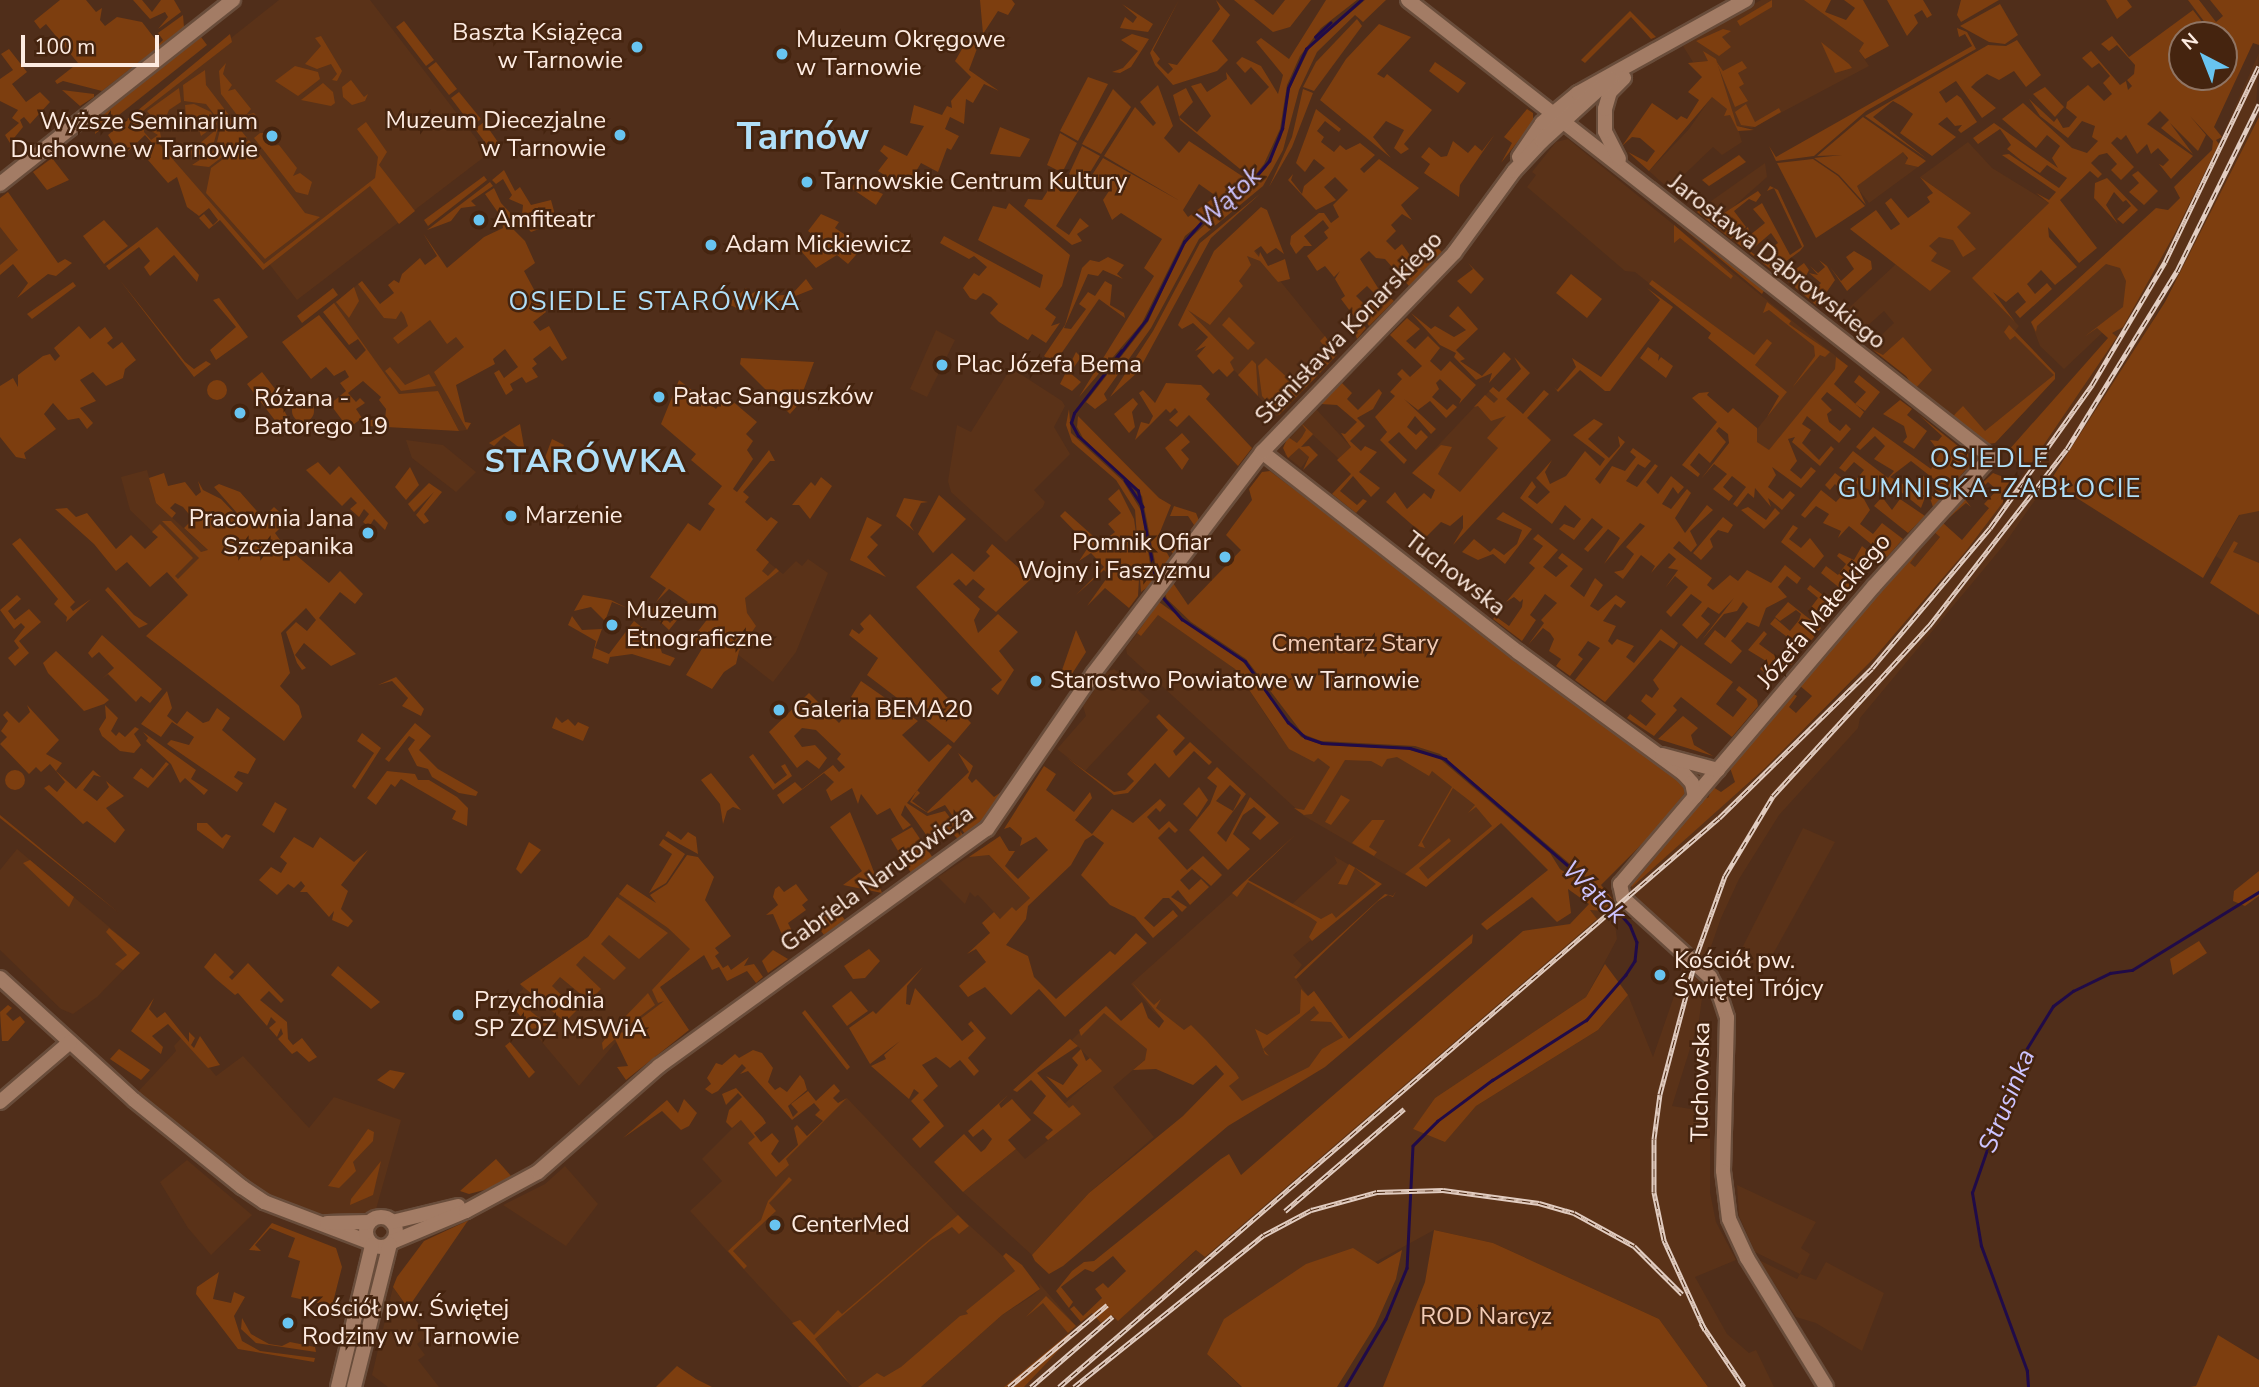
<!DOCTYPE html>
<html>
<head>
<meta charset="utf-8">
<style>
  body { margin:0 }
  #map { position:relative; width:2259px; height:1387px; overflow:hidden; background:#502e1a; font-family:"Nunito Sans",sans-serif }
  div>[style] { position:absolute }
  .built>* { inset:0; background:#5a3218 }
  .green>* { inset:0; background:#7d3e0f }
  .round { border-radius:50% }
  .stream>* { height:2.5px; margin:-1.25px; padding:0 1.25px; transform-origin:1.25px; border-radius:1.25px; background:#200b48 }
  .roads { filter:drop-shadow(2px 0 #694d3b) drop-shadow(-2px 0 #694d3b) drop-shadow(0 2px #694d3b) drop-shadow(0 -2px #694d3b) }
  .secondary>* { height:14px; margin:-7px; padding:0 7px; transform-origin:7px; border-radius:7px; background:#a37c65 }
  .secondary>.ring { margin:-7px; padding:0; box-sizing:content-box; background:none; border:14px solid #a37c65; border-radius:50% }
  .rail>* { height:5px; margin-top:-2.5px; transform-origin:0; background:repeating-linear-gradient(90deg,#45240f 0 8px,#e2cdc1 0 16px); box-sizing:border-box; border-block:2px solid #e2cdc1 }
  .dots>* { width:19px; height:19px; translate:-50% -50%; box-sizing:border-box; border:4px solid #45240f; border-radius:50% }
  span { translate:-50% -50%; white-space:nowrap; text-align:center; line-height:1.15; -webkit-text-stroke:5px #45240f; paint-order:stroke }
  .poi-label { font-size:24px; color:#fdebe1 }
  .right { translate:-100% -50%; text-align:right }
  .left { translate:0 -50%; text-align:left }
  .street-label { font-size:24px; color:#fdebe1 }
  .park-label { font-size:24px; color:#f3ccb6 }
  .water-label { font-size:26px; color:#cdc4ff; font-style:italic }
  .neighbourhood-label { font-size:26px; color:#b0dff8; letter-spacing:2px }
  .district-label { font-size:32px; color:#b0dff8; font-weight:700; letter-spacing:2px }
  .town-label { font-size:38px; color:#b0dff8; font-weight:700 }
  .north { position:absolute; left:2168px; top:21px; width:70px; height:70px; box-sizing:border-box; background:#45240f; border:2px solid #8f7463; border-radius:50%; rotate:318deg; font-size:19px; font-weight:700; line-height:28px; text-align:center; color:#fdebe1 }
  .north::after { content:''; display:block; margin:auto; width:24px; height:32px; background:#68c4f0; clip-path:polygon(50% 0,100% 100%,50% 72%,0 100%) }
  .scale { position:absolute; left:21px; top:35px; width:138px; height:32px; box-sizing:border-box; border:4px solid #fdebe1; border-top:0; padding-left:9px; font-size:21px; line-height:24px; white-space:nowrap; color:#fdebe1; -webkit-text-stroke:5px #45240f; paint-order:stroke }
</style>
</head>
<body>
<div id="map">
  <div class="built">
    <i style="clip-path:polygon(279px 0,370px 0,488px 154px,297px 300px,270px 265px,263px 270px,130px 118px)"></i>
    <i style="clip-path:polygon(1761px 0,1807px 0,1867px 40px,1859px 51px,1869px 66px,1752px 128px,1737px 126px,1742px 142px,1722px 155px,1713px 147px,1669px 189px,1649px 171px,1689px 129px,1712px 96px,1713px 61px,1693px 62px,1683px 46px)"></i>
    <i style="clip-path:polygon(evenodd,2259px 53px,2255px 127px,2212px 217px,2118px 381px,2003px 546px,1860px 718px,1858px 728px,1779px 815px,1739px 879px,1721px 918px,1708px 955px,1699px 1020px,1672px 1106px,1710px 1112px,1710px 1192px,1716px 1222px,1736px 1260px,1695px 1277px,1727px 1334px,1749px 1353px,1756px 1350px,1774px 1387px,1708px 1387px,1659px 1319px,1493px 1243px,1434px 1230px,1207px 1354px,1241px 1387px,921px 1387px,1002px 1315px,1032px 1296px,1040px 1289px,1039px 1283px,1076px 1326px,1092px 1313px,1112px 1314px,1118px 1320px,1197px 1250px,1205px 1257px,1596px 919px,1590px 910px,1605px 911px,1836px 699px,1936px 587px,2017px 484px,2109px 338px,2102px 333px,2064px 369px,2040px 346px,2031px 322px,2111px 249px,2146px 285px,2202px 181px,2259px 53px,1638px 904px,1690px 950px,1653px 1057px,1628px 995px,1598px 1030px,1476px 1106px,1445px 1141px,1414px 1129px,1435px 1098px,1586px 997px,1617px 939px,1615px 924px,1638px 904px)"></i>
    <i style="clip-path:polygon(1568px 139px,1848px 366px,1768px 463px,1745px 444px,1786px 393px,1635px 272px,1625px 271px,1527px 187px,1536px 175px,1532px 172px,1556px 142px)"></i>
    <i style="clip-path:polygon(1968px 142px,1992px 168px,2049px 203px,1973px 278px,2019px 326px,2015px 331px,2055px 373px,2055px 379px,1995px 443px,1987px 444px,1915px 389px,1906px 376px,1869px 347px,1894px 323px,1884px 311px,1857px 335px,1837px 319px,1896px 264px,1930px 291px,1914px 249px,1965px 209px,1920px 177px)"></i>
    <i style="clip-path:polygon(1904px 151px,1909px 165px,1918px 167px,1869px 203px,1856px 186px)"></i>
    <i style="clip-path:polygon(1765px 163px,1767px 177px,1714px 224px,1697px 211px)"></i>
    <i style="clip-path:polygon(0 214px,27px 248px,0 270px)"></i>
    <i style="clip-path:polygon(1238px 229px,1337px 351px,1277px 417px,1213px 347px,1218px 342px,1185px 310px)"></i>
    <i style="clip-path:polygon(447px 270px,546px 312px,445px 390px,467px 430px,459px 431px,438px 391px,398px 397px,333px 304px,362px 281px,388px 315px)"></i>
    <i style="clip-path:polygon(936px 330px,955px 340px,927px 397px,910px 389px)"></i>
    <i style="clip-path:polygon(1011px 368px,1062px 401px,1065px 406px,1054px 427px,1070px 454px,1034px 490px,1045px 502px,1043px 507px,1006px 542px,951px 492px,948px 481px,957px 425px,971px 432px)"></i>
    <i style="clip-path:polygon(1493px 387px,1550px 438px,1474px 521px,1414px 471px)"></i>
    <i style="clip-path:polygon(1316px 409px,1351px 447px,1339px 459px,1313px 435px,1300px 448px,1309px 457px,1301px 468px,1285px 455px,1284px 445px)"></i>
    <i style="clip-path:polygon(406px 440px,443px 445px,476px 472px,456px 492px,412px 458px)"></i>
    <i style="clip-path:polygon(147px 470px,156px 503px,221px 562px,188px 595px,145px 549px,158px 537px,130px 510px,121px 477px)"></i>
    <i style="clip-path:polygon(2254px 490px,2259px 493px,2259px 609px,2211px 581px,2223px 561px,2216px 556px)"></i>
    <i style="clip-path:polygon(1934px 532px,1940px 537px,1915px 567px,1909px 563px,1919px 551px,1915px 548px)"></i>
    <i style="clip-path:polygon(808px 559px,828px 573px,796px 652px,773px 682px,709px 632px,767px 561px,783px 574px,796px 561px,802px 566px)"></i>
    <i style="clip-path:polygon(1155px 610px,1235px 669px,1277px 732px,1295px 745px,1397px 756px,1433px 769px,1502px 822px,1426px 887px,1304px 816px,1127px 654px,1126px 648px)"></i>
    <i style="clip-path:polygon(1114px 669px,1150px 701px,1085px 771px,1057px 749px,1086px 716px,1083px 706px,1107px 672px)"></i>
    <i style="clip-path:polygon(1803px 828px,1835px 842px,1762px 974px,1736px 960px)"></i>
    <i style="clip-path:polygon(982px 848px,1030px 898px,1004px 923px,978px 895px,975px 897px,970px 892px,965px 904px,938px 877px)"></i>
    <i style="clip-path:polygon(17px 849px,140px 953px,97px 997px,73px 1014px,61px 1009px,0 950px,0 870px)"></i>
    <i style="clip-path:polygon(1334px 856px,1380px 883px,1293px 955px,1302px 965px,1294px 976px,1308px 996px,1314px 991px,1349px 1039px,1325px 1060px,1244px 1108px,1226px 1086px,1229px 1072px,1153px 1011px,1131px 984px,1247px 880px,1291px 905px,1337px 863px)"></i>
    <i style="clip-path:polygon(626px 885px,702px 939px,710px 951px,660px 987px,687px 1027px,630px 1070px,616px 1042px,579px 1086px,509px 1003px,523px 989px,520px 984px,588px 937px)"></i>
    <i style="clip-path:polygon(1106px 1006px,1154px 1052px,1113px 1087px,1154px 1137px,1089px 1193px,1032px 1255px,963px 1192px,1016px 1149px,1025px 1159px,1075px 1118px,1063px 1105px,1101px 1071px,1072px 1040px)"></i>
    <i style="clip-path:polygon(183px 1036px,216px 1076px,243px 1056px,309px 1128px,334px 1097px,401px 1120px,375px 1213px,351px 1221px,269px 1201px,134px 1096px,176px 1051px,174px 1046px)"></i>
    <i style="clip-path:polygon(847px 1098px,958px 1215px,1017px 1269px,1001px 1291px,912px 1365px,863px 1387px,852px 1387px,690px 1211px,722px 1181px,702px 1159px,742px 1119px,779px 1163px)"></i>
    <i style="clip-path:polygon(187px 1160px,252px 1215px,211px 1255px,188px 1228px,160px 1182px)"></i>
    <i style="clip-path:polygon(565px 1166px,598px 1204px,566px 1246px,503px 1205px,545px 1184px)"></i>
    <i style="clip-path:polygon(1737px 1185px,1816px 1222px,1801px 1248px,1810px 1254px,1800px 1274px,1816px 1280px,1826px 1262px,1884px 1293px,1862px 1351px,1816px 1323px,1796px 1317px,1759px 1260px,1797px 1279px,1800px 1274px,1755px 1252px,1739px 1216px)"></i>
    <i style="clip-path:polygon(393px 1287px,427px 1336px,417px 1344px,425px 1355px,418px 1360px,439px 1387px,388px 1387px,372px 1375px)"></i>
  </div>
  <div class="green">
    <i style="clip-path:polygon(60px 0,86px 0,96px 12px,102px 8px,100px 20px,105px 26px,117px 17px,142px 22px,159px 44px,163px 40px,158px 33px,183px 15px,184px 27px,102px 91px,63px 81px,57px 84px,55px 81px,78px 63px,46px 24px,40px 29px,34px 21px)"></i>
    <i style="clip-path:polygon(133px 0,142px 0,152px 12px,161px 0,174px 0,181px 12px,158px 29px,168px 17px,165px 12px,150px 19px)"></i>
    <i style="clip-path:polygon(980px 0,1012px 0,1015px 4px,1008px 15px,998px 11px,983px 34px)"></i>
    <i style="clip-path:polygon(1179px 0,1153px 50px,1160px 59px,1157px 63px,1168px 74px,1173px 69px,1168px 63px,1177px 65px,1220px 9px,1216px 0,1230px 15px,1212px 41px,1228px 60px,1217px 71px,1173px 85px,1155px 65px,1150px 53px)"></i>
    <i style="clip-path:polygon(1234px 0,1254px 0,1273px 15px,1285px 0,1311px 0,1290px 27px,1273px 32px)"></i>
    <i style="clip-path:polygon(evenodd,1326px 0,1357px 0,1321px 28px,1300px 56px,1287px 85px,1280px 129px,1264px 164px,1247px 185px,1185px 236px,1142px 323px,1079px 397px,1154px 276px,1144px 268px,1162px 239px,1121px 213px,1112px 220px,1103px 200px,1109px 191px,1096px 182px,1091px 188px,1085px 186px,1103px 158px,1180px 201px,1104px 156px,1135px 107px,1153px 126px,1156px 123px,1140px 102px,1158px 85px,1173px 126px,1164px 138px,1179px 153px,1189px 141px,1245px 178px,1245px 173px,1180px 120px,1173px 95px,1186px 88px,1193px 102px,1179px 117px,1197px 132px,1211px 116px,1191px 86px,1201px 83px,1207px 92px,1227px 79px,1226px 72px,1251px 105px,1269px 87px,1251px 67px,1245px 73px,1236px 63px,1242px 57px,1261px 66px,1278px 94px,1283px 75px,1256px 42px,1261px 38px,1289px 59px,1326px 0,1199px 184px,1216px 196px,1188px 217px,1183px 210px,1199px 184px)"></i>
    <i style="clip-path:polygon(1365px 0,1386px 0,1363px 22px,1355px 15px,1317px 52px,1299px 90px,1283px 150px,1263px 186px,1199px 239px,1151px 328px,1104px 394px,1107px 400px,1095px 409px,1086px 402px,1148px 322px,1184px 244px,1266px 168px,1281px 138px,1290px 88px,1310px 47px)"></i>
    <i style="clip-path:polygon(1772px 0,1772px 7px,1740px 26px,1737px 21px)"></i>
    <i style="clip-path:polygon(1804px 0,1831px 0,1825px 12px,1846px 20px,1855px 8px,1844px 0,1863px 0,1889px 46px,1865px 59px,1859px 51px,1864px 43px)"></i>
    <i style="clip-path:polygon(1887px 0,1923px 0,1932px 15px,1927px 18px,1922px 10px,1914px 15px,1918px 23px,1907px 36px)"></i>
    <i style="clip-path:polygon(1961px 0,1999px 0,1961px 22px,1957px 15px)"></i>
    <i style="clip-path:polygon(2106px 0,2127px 0,2132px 7px,2117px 19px)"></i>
    <i style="clip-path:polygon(2188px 0,2199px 0,2216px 22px,2223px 16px,2210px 0,2259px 0,2259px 45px,2253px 43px,2214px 127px,2222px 137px,2216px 140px,2219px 144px,2175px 233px,2123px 327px,2112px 333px,2117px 337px,2028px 468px,2022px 459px,2025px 455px,2018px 464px,2008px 451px,2108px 338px,2097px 328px,2084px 337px,2123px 307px,2126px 281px,2120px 268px,2106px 264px,2037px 326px,2036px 332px,2031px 322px,2156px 208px,2168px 210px,2180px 198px,2174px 187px,2212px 150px,2213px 141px,2190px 116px,2206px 135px,2198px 151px,2170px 123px,2193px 154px,2161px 128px,2169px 120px,2160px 111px,2147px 124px,2193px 156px,2171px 179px,2159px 164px,2163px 166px,2169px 160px,2158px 148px,2151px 154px,2147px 144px,2137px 154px,2126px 135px,2121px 140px,2117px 137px,2111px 143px,2134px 167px,2121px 180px,2111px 170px,2117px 164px,2107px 153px,2099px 155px,2091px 163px,2102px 174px,2098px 178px,2090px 171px,2060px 200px,2097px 248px,2079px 263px,2048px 227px,2049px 237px,2077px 267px,2055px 285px,2041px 270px,2027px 284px,2035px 294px,2047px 283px,2052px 289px,2020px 318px,2015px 312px,2026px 302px,2018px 292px,2006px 302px,1993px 292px,2015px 322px,1972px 278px,2049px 203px,2036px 193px,2049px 200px,2056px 192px,2002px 155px,2009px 154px,2059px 188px,2067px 178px,2047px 165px,2040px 173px,2022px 161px,2007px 149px,2011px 145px,2000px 129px,1978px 144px,1973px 138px,1994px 123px,2058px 168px,2052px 158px,2060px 146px,2047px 135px,2036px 148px,2002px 119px,2023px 103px,2072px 148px,2087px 153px,2098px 141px,2092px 137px,2095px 126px,2082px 121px,2068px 138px,2040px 116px,2029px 99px,2054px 122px,2057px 118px,2063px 128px,2069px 127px,2077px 117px,2066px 108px,2067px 102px,2088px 85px,2104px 101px,2112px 94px,2103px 83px,2110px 76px,2099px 63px,2092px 68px,2082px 58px,2091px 51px,2120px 85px,2126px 81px,2128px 90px,2132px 86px,2127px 80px,2134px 74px,2135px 65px,2117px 45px,2109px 51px,2101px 44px,2112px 36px,2129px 57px,2193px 10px,2212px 35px,2182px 35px,2182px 77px,2224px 77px,2224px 35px,2217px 35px,2221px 32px,2218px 28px,2212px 32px)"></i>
    <i style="clip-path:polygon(1122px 4px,1153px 24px,1148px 32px,1120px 28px,1125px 17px,1133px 23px,1137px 17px)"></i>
    <i style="clip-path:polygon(2000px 4px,2018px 35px,2005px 44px,1989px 42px,1960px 26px)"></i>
    <i style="clip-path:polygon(1630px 11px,1656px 37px,1651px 39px,1631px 17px,1585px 63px,1581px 60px)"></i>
    <i style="clip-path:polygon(1357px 19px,1362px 26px,1314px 91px,1303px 87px,1316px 62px)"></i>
    <i style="clip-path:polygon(404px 21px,434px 60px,426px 66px,396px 27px)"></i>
    <i style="clip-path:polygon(1379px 24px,1411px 37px,1377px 74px,1384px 78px,1387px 74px,1432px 110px,1404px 144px,1409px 149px,1401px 154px,1394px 148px,1404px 130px,1386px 121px,1373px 137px,1391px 158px,1320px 100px,1346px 59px)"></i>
    <i style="clip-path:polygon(1957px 28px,1967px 32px,1976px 49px,1866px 111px,1814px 156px,1776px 161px,1769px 146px,1776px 157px,1972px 46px,1965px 34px,1959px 37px)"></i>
    <i style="clip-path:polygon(1723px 29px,1731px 31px,1722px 37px,1731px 47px,1719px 56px,1696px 41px)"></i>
    <i style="clip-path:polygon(972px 32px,981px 38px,969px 70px,999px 91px,984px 84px,973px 103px,966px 99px,964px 124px,950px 117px,945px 129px,959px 136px,951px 150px,947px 148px,938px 172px,921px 163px,906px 188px,878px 171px,888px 158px,880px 151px,884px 145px,907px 156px,924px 126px,910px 123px,914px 105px,942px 115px,947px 106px,952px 108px,951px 101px,971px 77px,955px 61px)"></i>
    <i style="clip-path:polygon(230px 34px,232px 42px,143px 111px,144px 132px,151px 140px,158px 135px,148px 129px,147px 117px,160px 132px,162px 142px,156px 140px,264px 264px,375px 178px,378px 157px,357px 129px,366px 122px,387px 152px,379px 165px,415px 211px,399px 224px,370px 186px,263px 270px,220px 220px,209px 229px,199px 218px,204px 214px,213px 225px,218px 220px,209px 208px,199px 216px,187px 207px,177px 177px,168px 183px,148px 160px,151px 157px,145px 150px,153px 144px,145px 135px,122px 157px,108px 135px)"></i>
    <i style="clip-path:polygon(1132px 34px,1149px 39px,1131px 67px,1120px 73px,1112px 72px,1123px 68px,1138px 51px,1121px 40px)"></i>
    <i style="clip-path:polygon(321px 36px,342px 71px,337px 81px,332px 80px,337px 74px,331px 64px,317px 69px,305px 64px,321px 46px,315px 38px)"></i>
    <i style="clip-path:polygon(201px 37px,207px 45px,95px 134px,96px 120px)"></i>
    <i style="clip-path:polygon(2017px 40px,2041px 75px,2026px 87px,2014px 71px,1999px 80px,1987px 74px,1976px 82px,1971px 87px,1996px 108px,1982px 118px,1956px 81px,1939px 92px,1946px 103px,1957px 95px,1961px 98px,1977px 122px,1961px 133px,1958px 130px,1962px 125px,1955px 126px,1947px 117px,1938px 124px,1956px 137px,1932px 156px,1900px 133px,1913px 114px,1902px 106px,1893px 101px,1873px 117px,1927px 159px,1865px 116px,1988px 45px,2006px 46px)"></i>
    <i style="clip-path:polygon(1821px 42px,1849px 64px,1852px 68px,1835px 73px)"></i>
    <i style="clip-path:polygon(9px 49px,27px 72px,12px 84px,26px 102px,40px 92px,50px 102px,30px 124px,24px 117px,20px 120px,23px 127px,10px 143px,5px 135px,19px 123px,12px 118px,18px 110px,0 101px,0 79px,13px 70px,1px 54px)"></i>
    <i style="clip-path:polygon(1703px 51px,1716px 59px,1737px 126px,1754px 130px,1738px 131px,1730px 115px,1724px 116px,1727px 109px,1712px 97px,1649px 171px,1628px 152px,1647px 162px,1655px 151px,1640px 138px,1632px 137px,1622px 146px,1652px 103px,1677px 120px,1681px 116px,1687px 119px,1699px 100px,1688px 92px,1702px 77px,1688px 63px,1708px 61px)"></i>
    <i style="clip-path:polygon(1716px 61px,1723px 71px,1742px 61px,1747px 68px,1738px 73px,1744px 84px,1739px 87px,1748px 101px,1735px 107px)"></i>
    <i style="clip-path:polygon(436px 62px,457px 89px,449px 95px,428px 68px)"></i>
    <i style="clip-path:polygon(1435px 62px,1466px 83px,1458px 93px,1429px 71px)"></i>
    <i style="clip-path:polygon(226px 63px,223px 74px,232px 85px,228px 91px,235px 89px,251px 109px,246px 115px,254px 113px,258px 118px,250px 132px,221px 94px,219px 71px)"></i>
    <i style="clip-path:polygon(295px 66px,318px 72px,320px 79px,298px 96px,275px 81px)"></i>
    <i style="clip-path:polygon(205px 70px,206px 85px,229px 115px,220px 122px,206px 104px,184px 101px,183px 85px)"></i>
    <i style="clip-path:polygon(1088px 77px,1108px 84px,1078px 141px,1060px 131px)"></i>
    <i style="clip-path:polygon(351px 80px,364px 97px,368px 94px,365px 101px,352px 105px,343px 97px,342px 87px)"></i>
    <i style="clip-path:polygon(323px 83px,333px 92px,335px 103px,331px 106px,301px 100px)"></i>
    <i style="clip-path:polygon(2045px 87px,2064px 107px,2055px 117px,2033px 94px)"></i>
    <i style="clip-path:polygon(179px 88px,181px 102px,169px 110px,161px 128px,147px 111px)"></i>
    <i style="clip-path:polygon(1113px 89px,1131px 107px,1101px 154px,1082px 144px)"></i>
    <i style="clip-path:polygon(1303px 89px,1313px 93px,1292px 147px,1269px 187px,1292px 137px)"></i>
    <i style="clip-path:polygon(62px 90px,94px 94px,94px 97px,80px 106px)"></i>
    <i style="clip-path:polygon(459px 92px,481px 119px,472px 126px,451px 98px)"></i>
    <i style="clip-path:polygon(194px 104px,211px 112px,217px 124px,201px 136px,197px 123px,186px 117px,185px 105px)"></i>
    <i style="clip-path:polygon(1746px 104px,1755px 122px,1779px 108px,1781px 112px,1755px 127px,1741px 125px,1735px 112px)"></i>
    <i style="clip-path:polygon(1316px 109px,1341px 129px,1339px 132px,1325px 121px,1317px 131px,1324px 137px,1321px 142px,1334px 152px,1340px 145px,1346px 150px,1360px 143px,1375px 155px,1360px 169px,1364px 173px,1379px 159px,1419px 188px,1401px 205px,1412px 220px,1402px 214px,1391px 225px,1396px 231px,1386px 241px,1395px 250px,1402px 244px,1414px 261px,1423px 259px,1433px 243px,1442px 252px,1409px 286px,1385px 259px,1376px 258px,1369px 251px,1360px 259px,1378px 288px,1394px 301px,1369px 326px,1361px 313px,1375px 299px,1374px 293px,1367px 286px,1356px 296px,1364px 304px,1356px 315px,1366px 328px,1357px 339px,1355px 333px,1362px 327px,1341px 299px,1345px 296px,1335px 279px,1340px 271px,1334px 277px,1325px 266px,1317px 271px,1307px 256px,1328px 238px,1324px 232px,1329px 228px,1323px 220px,1304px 236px,1312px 246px,1304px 246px,1296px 254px,1290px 244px,1291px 236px,1319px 213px,1324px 213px,1331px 223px,1339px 217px,1333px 205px,1348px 190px,1335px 177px,1324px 187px,1336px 200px,1316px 210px,1288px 180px,1293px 174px,1291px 180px,1302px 194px,1304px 186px,1325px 168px,1314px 159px,1305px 172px,1296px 163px)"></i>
    <i style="clip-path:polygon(1527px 109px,1533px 113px,1533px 122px,1501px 163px,1512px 143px,1504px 137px)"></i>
    <i style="clip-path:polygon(1863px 117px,1926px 161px,1918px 167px,1905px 164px,1908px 158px,1903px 152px,1857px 186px,1866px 205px,1839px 175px,1814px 158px,1842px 155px,1817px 156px)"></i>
    <i style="clip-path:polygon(2259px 117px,2259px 511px,2239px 515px,2203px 578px,2050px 481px,2165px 302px)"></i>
    <i style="clip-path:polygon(231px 118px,247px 138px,209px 167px,192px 165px,215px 150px,221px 126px)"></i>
    <i style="clip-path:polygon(484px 122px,500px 145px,496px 157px,475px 129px)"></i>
    <i style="clip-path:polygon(1000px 127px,1030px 139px,1020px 157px,990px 154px)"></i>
    <i style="clip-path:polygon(218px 128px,212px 149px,192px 158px,191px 151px)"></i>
    <i style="clip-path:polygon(260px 133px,269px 133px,274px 139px,270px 146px,279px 145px,297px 168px,293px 176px,300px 173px,312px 182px,308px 195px,296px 192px,254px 138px)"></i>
    <i style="clip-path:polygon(1060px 133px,1077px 143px,1064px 169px,1057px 170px,1047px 165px)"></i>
    <i style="clip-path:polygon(1495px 134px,1460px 185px,1459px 197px,1424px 173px,1430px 164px,1421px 157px,1429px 147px,1441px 157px,1447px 156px,1453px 141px,1468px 153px,1475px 145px,1482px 151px)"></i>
    <i style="clip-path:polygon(249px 140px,305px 213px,320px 217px,265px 259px,206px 193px,211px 168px)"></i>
    <i style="clip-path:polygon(1082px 146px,1100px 156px,1083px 184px,1069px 174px)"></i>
    <i style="clip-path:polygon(1739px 155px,1746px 162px,1709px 186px,1702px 180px)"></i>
    <i style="clip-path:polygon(52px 158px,69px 180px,47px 190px,33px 172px)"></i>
    <i style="clip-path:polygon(1813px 159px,1838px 176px,1865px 206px,1816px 238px,1777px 163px)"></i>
    <i style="clip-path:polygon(504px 170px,515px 191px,520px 187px,531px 205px,551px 200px,554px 211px,555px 223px,531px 232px,523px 223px,513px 229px,525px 241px,535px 263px,524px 271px,546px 312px,533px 322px,540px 331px,549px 326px,567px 358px,562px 361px,550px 346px,533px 359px,537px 364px,532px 368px,538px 377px,526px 383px,522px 377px,510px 384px,513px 390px,506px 395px,494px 373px,499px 370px,504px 378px,518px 367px,505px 349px,493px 359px,495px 364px,456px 385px,465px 422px,471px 423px,467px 430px,434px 372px,464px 347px,456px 337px,447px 344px,430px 320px,398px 344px,393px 338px,408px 326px,404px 315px,401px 311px,396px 319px,384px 318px,358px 284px,362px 281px,380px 304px,394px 293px,388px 285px,394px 280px,399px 283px,402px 274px,420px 258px,425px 265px,437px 256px,423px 233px,447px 268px,484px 237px,503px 228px,502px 222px,507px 227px,522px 215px,523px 205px,509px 199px,512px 195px,503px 179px,496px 184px,492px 180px)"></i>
    <i style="clip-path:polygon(2138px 171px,2158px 191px,2144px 205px,2129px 192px,2139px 183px,2132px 175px)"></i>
    <i style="clip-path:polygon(484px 176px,487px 180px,428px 226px,424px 220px)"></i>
    <i style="clip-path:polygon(1057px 176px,1079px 190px,1056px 226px,1069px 235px,1080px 218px,1089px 226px,1077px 234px,1082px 241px,1072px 245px,1024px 206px,1028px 199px,1042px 200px)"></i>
    <i style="clip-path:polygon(1920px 177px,1971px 213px,1957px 227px,1976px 249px,1963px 257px,1953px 240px,1939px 237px,1929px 246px,1937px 253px,1931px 261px,1951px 271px,1930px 291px,1850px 229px,1876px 210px,1891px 230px,1900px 224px,1885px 203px,1891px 198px,1908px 218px,1918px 211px,1930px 202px,1927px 197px,1933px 193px)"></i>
    <i style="clip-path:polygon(2107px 178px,2138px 210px,2123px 224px,2117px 219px,2131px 206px,2126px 200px,2123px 202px,2114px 192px,2106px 205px,2118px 224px,2094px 198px,2095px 183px)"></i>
    <i style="clip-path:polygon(490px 182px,493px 186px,471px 201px,476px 206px,461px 208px,451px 221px,427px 230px)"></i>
    <i style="clip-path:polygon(856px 182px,883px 194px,876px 205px,851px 188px)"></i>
    <i style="clip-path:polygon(evenodd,1770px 186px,1778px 190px,1804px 246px,1800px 251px,1773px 271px,1733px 240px,1748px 227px,1750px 235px,1765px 223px,1753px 209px,1762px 203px,1790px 255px,1802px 247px,1774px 188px,1767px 191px,1770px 186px,1771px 233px,1778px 243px,1770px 249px,1776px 254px,1768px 265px,1750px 251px,1771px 233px)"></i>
    <i style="clip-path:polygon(494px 188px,501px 203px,515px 218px,506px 224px,485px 194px)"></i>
    <i style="clip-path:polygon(1758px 191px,1761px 195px,1756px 202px,1749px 199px,1734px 211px,1746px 227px,1731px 239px,1697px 212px,1700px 208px,1705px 215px,1718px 217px)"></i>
    <i style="clip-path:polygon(8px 192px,58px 263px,65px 259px,72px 263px,56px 276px,48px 274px,17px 298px,28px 283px,13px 264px,0 275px,0 265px,18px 250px,0 227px,0 198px)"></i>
    <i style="clip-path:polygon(1261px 193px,1211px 238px,1138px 372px,1110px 397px,1153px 331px,1200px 243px)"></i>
    <i style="clip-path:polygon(1009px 203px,1070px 255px,1062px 286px,1045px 309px,1056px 317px,1051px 326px,1060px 323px,1046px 343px,1032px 334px,1028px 340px,999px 322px,990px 313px,998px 304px,991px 297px,983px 293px,976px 300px,970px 298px,963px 288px,974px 273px,979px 276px,987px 267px,974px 256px,969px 259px,940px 243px,944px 236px,1040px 288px,1043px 275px,978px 240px,993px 206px,1006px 209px)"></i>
    <i style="clip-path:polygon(1261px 207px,1267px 210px,1284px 254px,1276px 248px,1267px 254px,1261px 246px,1254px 251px,1259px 257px,1260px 252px,1268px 266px,1285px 259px,1290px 279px,1278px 282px,1260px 261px,1247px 256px,1251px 265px,1239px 281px,1243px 286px,1210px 325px,1188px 310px,1234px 358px,1230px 362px,1234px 370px,1227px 377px,1219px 369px,1213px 374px,1197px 356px,1206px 346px,1195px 351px,1208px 337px,1193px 323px,1182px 329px,1178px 325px,1214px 251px)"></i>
    <i style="clip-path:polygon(821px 214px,839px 222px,835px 228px,863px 247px,848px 264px,837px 255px,816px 268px,801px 251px,817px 238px,808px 231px)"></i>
    <i style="clip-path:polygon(104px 220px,128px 246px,104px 264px,83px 236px)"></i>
    <i style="clip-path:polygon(1682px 222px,1765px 289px,1762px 294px,1677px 223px)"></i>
    <i style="clip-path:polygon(1674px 225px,1733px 276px,1731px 279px,1680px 238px,1674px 243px)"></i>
    <i style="clip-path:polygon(157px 227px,199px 275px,197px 282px,174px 255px,150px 276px,144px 267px,150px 261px,139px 247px,109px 270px,106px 266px)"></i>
    <i style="clip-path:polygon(1854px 251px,1871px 261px,1872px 269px,1847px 291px,1830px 267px,1841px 281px,1854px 269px,1846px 257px)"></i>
    <i style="clip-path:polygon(1108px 257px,1124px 265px,1117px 274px,1123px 279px,1103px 270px,1098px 276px,1088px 274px,1064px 328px,1071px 329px,1086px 309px,1079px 304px,1088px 292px,1095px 296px,1105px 281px,1112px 285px,1110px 305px,1124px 313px,1125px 318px,1099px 299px,1054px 364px,1044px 356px,1065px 325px,1082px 268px,1090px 260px,1099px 262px)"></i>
    <i style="clip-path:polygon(1819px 260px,1827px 266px,1835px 280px,1817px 306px,1784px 278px,1804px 263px,1809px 270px,1802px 284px,1811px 294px,1821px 283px,1809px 273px,1818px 275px,1810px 266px,1818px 273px,1825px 267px)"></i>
    <i style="clip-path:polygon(1468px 263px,1484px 279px,1471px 294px,1457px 281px,1473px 269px)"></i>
    <i style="clip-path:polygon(1571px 274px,1602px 299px,1587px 318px,1556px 293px)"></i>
    <i style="clip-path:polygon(119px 279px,185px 362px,194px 369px,206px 361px,211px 364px,194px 377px)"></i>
    <i style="clip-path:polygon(806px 279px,813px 289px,778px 303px,774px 296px,792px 294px)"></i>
    <i style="clip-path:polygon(1652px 280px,1754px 355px,1767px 339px,1772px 343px,1755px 365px,1787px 392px,1767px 417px,1779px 396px,1708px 338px,1711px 333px,1649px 284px)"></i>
    <i style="clip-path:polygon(73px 282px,76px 286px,32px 319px,27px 314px)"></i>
    <i style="clip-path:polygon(354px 287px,359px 301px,349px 318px,336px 302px)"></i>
    <i style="clip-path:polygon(333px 288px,338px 295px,302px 323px,297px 316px)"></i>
    <i style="clip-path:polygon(746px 288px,750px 295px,759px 289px,764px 300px,760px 305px,743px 311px,728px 304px)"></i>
    <i style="clip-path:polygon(1647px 288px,1673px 307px,1610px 391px,1605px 391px,1580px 370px,1558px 392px,1554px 387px,1557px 390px,1576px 367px,1572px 358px,1601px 377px,1660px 300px)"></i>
    <i style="clip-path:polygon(219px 298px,248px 337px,216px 360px,210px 350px,236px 327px,213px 300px)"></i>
    <i style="clip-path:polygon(1767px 302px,1791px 321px,1789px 324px,1830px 352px,1825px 357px,1820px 355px,1792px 388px,1815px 356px,1814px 346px,1769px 310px,1763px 313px)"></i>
    <i style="clip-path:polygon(334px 303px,399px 394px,438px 391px,459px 431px,368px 426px,368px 420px,385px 420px,386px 409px,379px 400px,381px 397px,363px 381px,348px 393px,356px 402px,360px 398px,365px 403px,356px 409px,362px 418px,353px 425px,342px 420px,330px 404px,346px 391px,340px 383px,349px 377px,345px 370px,334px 376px,326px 367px,311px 379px,282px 342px,319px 315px,356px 360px,366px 350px,358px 339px,349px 345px,323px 312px)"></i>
    <i style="clip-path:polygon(1458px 306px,1478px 329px,1456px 350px,1465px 359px,1460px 361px,1482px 376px,1504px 352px,1511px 359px,1489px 383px,1492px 373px,1476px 380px,1454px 357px,1456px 353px,1440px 345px,1411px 313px,1431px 329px,1435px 326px,1454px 337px,1466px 330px,1449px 316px)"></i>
    <i style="clip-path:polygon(1229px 317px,1255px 343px,1248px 350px,1222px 325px)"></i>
    <i style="clip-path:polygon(1407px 318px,1420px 329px,1406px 341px,1415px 349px,1428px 336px,1440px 348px,1430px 361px,1441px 371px,1450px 361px,1476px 385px,1459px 404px,1461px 399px,1440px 379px,1436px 383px,1439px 389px,1432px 397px,1447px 410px,1453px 404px,1457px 407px,1446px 418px,1430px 401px,1418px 410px,1404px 399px,1436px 429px,1431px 434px,1415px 416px,1407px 427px,1416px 435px,1421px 430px,1428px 437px,1416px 450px,1399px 432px,1388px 442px,1407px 460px,1404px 464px,1380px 440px,1387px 432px,1375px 417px,1395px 396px,1390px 392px,1402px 379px,1397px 374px,1402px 369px,1410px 377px,1422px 366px,1390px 335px)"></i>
    <i style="clip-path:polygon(2009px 325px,2055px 373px,2055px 379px,1995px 443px,1987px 444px,1952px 418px,1956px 413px,1963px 406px,1985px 431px,2054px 375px,2015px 336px,2010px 340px,2004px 332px)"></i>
    <i style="clip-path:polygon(79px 326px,90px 339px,105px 327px,113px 338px,107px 343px,113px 349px,122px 342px,136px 360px,125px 369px,123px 378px,106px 386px,93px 372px,80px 380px,96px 401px,80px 408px,93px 423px,87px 429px,79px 418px,68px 420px,53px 403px,44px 414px,56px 429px,24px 453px,26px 459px,16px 457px,0 437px,0 386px,13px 378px,18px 387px,18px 375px,43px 356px,50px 354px,55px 361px,60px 356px,54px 348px)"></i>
    <i style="clip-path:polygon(1325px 336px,1337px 355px,1320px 373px,1311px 364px,1326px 348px,1320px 341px)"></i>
    <i style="clip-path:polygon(1903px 337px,1932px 370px,1915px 389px,1906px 376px,1873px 350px,1883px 355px)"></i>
    <i style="clip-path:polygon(1648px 347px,1659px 355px,1658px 361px,1661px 357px,1673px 366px,1666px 378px,1640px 358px)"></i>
    <i style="clip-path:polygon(1076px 352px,1081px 357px,1070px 373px,1081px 382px,1072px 391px,1060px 384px)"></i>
    <i style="clip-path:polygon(1514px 357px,1530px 373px,1506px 399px,1523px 414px,1544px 390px,1549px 394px,1527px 418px,1551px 440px,1453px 545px,1463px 528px,1463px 515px,1450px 526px,1441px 522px,1426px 537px,1386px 502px,1395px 492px,1407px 509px,1424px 493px,1431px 499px,1435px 490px,1412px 473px,1441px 445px,1452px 447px,1438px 474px,1460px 492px,1498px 448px,1487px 438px,1506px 416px,1491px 421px,1478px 406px,1474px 407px,1485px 395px,1494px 403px,1498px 399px,1489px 391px,1493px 387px,1499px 392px,1521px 369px)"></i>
    <i style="clip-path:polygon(1836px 357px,1848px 366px,1834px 384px,1864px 412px,1860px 418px,1827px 392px,1821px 399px,1832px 410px,1827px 414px,1829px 422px,1840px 431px,1846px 424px,1851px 429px,1839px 443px,1807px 416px,1802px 424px,1811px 430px,1802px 443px,1819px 460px,1831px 446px,1834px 449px,1820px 466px,1792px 442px,1795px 437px,1788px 439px,1797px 461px,1790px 470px,1801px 479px,1811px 467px,1816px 471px,1801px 488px,1772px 467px,1776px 475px,1768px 487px,1783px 499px,1790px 491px,1795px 495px,1782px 510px,1768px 498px,1771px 507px,1755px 488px,1754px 498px,1748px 493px,1737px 507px,1733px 504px,1746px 487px,1732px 476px,1723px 487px,1733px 496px,1729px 501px,1713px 489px,1727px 474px,1714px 464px,1701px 479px,1729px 443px,1728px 434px,1719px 427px,1716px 431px,1726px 442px,1710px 463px,1699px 453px,1690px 465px,1700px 474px,1698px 477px,1682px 465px,1717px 422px,1692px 398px,1699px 393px,1709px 392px,1707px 395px,1728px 413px,1733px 408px,1757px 428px,1757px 442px,1769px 450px,1835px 369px)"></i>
    <i style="clip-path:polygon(741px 358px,814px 362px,798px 405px,790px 414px,740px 364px)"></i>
    <i style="clip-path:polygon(1266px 358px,1292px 382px,1309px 367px,1318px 375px,1279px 415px,1262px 396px,1258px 366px)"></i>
    <i style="clip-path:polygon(1252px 360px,1256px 364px,1258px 396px,1238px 375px)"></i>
    <i style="clip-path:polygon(390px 367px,405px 385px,429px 374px,436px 386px,401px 391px,385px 371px)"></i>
    <i style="clip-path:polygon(262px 372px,279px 394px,274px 398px,280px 405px,277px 408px,283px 408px,290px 422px,277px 423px,247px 384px)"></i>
    <i style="clip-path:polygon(1859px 375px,1880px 392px,1865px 411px,1855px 404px,1866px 392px,1854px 382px)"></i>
    <i class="round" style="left:207px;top:380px;width:20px;height:20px"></i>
    <i style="clip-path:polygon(679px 380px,716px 409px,723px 399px,731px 400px,757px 422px,746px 434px,753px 441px,747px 450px,753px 459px,733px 489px,737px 492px,769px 450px,775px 461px,770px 461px,743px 492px,749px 497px,745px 502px,767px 521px,771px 517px,778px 522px,756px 550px,769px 562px,762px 571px,768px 576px,776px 568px,779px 571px,745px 598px,747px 613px,756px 626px,739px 651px,736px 664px,724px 672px,712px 689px,686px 675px,703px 647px,691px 640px,709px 617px,691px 603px,669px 630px,650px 612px,654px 607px,670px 623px,688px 602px,669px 589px,656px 602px,666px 588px,650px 577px,688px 523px,700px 531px,715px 509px,708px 504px,722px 486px,691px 460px,696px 454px,661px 424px)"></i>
    <i style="clip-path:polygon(1166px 383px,1201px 385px,1210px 394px,1206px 399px,1252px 448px,1238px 466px,1189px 415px,1177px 427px,1169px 420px,1178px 412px,1175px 408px,1170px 413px,1166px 409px,1135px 440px,1141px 422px,1149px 424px,1153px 416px,1139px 393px,1143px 390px,1155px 403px)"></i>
    <i style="clip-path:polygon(1342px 383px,1352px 393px,1347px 399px,1358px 410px,1379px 389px,1382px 393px,1373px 409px,1357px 418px,1365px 426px,1350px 441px,1361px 451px,1365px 446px,1377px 452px,1359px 472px,1380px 488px,1371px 497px,1353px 476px,1340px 491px,1357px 505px,1363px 499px,1367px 501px,1356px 513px,1332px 494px,1351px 474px,1337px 460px,1351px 447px,1341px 433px,1345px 434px,1357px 422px,1337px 405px,1321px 404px)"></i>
    <i style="clip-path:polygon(1133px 398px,1138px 404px,1132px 412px,1135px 427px,1129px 433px,1114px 414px)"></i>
    <i class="round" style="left:292px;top:400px;width:22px;height:22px"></i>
    <i style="clip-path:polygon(1900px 400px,1912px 409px,1907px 415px,1927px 431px,1914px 449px,1903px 442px,1907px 437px,1904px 426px,1883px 414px)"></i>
    <i style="clip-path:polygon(1069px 409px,1071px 433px,1123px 481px,1142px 512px,1153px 583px,1141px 592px,1135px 510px,1116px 480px,1072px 442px,1066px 425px)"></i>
    <i style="clip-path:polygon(1918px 414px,1968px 454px,1969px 466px,1933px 507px,1930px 498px,1939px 483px,1911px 461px,1890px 477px,1910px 488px,1923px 476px,1931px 482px,1921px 508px,1891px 484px,1877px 493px,1858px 485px,1855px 481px,1864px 470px,1854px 462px,1845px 472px,1839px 468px,1853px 451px,1888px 478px,1894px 471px,1874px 459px,1885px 446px,1875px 436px,1860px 450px,1856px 447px,1873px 427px,1931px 469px,1940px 453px,1930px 440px,1938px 441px,1942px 436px)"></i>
    <i style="clip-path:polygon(1078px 416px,1159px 498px,1171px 505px,1158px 537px,1171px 560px,1158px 577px,1142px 496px,1083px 438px,1077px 427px)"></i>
    <i style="clip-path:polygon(1594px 419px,1603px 424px,1588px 439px,1609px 458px,1620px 446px,1618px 436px,1625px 442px,1595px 479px,1600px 484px,1612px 466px,1625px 471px,1636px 457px,1630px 452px,1633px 448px,1651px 461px,1645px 468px,1638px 464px,1626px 481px,1637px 487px,1655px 464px,1658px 466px,1646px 482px,1658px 494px,1671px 476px,1684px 487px,1678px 494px,1673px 487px,1662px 504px,1671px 509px,1687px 489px,1691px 493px,1675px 518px,1685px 533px,1707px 505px,1713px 510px,1690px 531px,1697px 545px,1691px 552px,1679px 541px,1673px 548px,1712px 578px,1707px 585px,1713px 590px,1730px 575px,1738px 581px,1747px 570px,1771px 583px,1785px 565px,1801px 578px,1797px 584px,1787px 576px,1778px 587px,1787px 597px,1766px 608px,1759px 627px,1747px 622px,1731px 641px,1742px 651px,1731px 664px,1704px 644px,1715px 630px,1725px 638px,1748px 607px,1743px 602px,1737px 611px,1724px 614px,1701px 641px,1734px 598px,1719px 614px,1708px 607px,1701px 616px,1710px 624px,1697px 639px,1682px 625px,1702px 602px,1691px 594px,1671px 617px,1666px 612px,1688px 587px,1675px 576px,1665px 588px,1678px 570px,1668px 568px,1676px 559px,1669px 553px,1651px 573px,1655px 566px,1641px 555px,1623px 579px,1614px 572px,1623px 570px,1634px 554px,1626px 547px,1645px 526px,1640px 523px,1604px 564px,1620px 538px,1608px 529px,1588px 552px,1584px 549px,1603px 527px,1592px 518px,1574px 540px,1559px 529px,1564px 524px,1574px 528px,1581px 519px,1565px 505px,1552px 524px,1520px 498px,1532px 481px,1536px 487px,1528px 497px,1537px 504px,1550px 492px,1536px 478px,1552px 460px,1545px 472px,1550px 484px,1566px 476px,1585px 451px,1600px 466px,1605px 459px,1573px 435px)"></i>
    <i style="clip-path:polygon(1301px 423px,1313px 434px,1301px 447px,1309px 446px,1318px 455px,1303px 470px,1309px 457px,1299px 448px,1288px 458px,1283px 448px,1288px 437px,1297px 443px,1302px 437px,1306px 430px)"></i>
    <i style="clip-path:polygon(520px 424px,525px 452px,504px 436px,494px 446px,489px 443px)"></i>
    <i style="clip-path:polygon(1182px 433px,1190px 442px,1181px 450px,1189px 459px,1182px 470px,1165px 448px)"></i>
    <i style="clip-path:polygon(552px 439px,564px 445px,556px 470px,543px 463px)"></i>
    <i style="clip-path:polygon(318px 462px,330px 475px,339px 466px,388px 523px,385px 530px,374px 519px,369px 527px,363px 522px,369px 514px,364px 509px,359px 517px,350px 509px,357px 503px,351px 497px,342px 506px,306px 470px)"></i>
    <i style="clip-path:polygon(410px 467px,419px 485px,406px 500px,395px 487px)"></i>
    <i style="clip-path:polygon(1270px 471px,1683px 785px,1685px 793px,1651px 835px,1601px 885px,1615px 902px,1440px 754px,1415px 746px,1321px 741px,1303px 734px,1246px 659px,1191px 622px,1167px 599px,1165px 594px,1173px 583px,1188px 605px,1241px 550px,1226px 535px,1252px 500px,1249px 489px,1262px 472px)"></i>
    <i style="clip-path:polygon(164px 473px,168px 486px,185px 482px,196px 496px,201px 492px,198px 481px,203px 490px,221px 499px,244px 523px,258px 517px,244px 521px,214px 487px,219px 484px,240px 492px,263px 518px,274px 507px,288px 520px,275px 533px,283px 544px,329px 583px,340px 571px,363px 594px,355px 604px,340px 592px,319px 618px,356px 654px,331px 666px,304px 643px,295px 655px,306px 668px,302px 670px,297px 663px,286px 632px,296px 622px,307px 631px,316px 620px,306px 608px,281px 633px,290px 673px,280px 686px,299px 706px,302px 717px,284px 741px,146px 636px,188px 595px,167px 572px,150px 587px,127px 562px,116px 571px,94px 544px,55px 509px,67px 508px,76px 517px,87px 513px,116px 549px,131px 535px,145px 549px,158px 537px,152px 532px,160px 524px,193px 558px,175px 576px,178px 579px,199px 558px,162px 521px,171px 521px,201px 552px,208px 550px,184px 528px,193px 519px,183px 507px,175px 503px,170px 508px,176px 513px,172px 518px,156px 503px,149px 478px)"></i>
    <i style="clip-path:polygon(1835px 473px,1860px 492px,1870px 510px,1860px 524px,1873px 534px,1882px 523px,1903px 539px,1887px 557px,1849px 526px,1838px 538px,1841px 531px,1823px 523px,1829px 514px,1816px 506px,1805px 518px,1801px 515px,1821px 490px,1836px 502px,1844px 493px,1835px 484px,1830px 490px,1825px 485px)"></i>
    <i style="clip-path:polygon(1993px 473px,2011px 480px,1990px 509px,1984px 504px,1997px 490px,1988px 482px,1977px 493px,1975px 490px)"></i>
    <i style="clip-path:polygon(821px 477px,832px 486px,810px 519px,799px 505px,792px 505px,811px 482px,815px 486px)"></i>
    <i style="clip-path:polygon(2011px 482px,2016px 485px,1966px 551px,1874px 658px,1765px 768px,1632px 887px,1629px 883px,1705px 796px,1708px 798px,1713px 787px,1721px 792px,1735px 782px,1729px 765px,1792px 693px,1797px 696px,1789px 707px,1796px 713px,1812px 696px,1799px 685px,1915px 548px,1919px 551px,1910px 563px,1915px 567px,1940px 537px,1934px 532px,1927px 540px,1924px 538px,1964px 498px,1971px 507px,1966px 503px,1943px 523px,1962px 540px)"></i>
    <i style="clip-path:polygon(429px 483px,442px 492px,424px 514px,429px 521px,424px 524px,416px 515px,434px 492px,414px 512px,408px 504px)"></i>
    <i style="clip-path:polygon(1119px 489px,1134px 519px,1140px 562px,1138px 596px,1129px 608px,1105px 588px,1087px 606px,1109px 575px,1104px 570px,1076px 595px,1104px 567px,1091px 553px,1079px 561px,1089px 546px,1060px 516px,1065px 511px,1101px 543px,1115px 532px,1108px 524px,1121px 513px,1108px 499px)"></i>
    <i style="clip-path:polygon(939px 495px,966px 519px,933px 553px,918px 534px)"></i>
    <i style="clip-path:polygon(1882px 497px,1892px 510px,1900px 499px,1925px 516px,1908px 533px,1874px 506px)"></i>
    <i style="clip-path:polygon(904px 498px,928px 502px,921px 503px,910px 525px,914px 531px,896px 516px)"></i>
    <i style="clip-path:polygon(1174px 506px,1196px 513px,1200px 523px,1175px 556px,1169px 549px,1184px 540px,1194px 525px,1188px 516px,1170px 516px)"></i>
    <i style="clip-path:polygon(1748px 507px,1766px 520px,1775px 508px,1780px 513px,1764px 529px,1741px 510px)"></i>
    <i style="clip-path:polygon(1503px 512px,1532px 529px,1505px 564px,1493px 554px,1478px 560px,1462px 552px,1474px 539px,1490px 552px,1494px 548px,1504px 555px,1517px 544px,1522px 530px,1496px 519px)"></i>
    <i style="clip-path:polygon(867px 517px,882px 525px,870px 537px,878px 545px,867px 557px,886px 577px,850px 560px)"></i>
    <i style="clip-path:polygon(1723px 517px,1733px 525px,1728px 533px,1718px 530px,1710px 539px,1713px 547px,1701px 560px,1693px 553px)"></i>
    <i style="clip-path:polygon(1793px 525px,1798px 528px,1789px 539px,1801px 548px,1810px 538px,1824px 556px,1814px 568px,1781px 542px)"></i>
    <i style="clip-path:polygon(1538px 534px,1558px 550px,1543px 567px,1556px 577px,1568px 566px,1558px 558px,1562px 553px,1583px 569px,1570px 586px,1584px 597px,1595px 578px,1603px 585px,1590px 606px,1598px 611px,1616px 595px,1626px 602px,1621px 608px,1615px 604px,1603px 621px,1616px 626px,1608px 641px,1612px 645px,1617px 639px,1634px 646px,1626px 657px,1634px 663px,1661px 629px,1678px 643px,1674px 649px,1660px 640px,1605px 702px,1575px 680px,1600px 648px,1588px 641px,1578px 655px,1583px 659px,1570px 676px,1556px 666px,1561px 659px,1549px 651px,1554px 639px,1550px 633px,1543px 628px,1528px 645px,1544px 623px,1541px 620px,1557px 603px,1545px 594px,1530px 615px,1536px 620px,1522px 641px,1493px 619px,1495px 616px,1509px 626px,1522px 607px,1523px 599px,1520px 602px,1514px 597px,1506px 602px,1535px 568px,1529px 563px,1543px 546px,1533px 539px)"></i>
    <i style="clip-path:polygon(20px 538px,75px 602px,70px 607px,73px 611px,91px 599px,66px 622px,67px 617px,54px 604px,58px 599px,12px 544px)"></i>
    <i style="clip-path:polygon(2234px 541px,2238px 543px,2233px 552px,2259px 563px,2259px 615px,2210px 583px)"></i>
    <i style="clip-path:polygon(992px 544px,1031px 579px,996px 612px,978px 597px,985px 589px,973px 579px,966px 586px,959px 579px,953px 584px,980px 609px,974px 620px,978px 633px,998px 614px,1018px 632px,999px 651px,1014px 670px,998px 695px,991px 689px,1002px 680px,916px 587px,952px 553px,974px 572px,990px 556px,986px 552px)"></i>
    <i style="clip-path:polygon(1862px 546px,1878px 559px,1846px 593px,1821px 573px,1826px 566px,1838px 575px,1846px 564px,1837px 556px,1839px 553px,1854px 560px)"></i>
    <i style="clip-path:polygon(1810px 585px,1836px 605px,1828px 621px,1809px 610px,1818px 598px,1807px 589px)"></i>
    <i style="clip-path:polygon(108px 587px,134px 615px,148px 624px,139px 628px,105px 590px)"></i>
    <i style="clip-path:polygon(17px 595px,21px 599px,8px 611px,15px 620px,29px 609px,41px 622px,19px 641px,29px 653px,15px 666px,8px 658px,19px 648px,14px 641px,25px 627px,21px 623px,14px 629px,0 610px)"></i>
    <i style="clip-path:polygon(583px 595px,611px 600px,627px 608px,612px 602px,605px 621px,591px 607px,574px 611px)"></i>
    <i style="clip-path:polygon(1159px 602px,1243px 662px,1301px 737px,1322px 745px,1407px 749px,1439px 758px,1550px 853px,1560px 869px,1566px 873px,1568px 869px,1610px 906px,1604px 911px,1590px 910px,1597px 919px,1205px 1257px,1196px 1250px,1118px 1321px,1112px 1315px,1101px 1323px,1092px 1313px,1081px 1322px,1070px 1309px,1074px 1306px,1083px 1316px,1102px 1298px,1095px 1289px,1103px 1283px,1108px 1288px,1126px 1271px,1113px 1256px,1093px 1272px,1085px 1269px,1061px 1287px,1073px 1302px,1069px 1308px,1056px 1291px,1072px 1271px,1084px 1262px,1094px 1261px,1221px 1159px,1229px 1154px,1241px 1175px,1523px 931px,1570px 924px,1589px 904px,1568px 889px,1571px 913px,1557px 922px,1532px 897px,1487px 930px,1481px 924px,1548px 870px,1501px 823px,1426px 887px,1405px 874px,1449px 838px,1451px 841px,1419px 868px,1428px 879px,1492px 826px,1476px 807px,1468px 813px,1475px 805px,1453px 788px,1422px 842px,1425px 848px,1418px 846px,1452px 787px,1432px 771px,1429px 776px,1397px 757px,1387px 759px,1382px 767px,1371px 761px,1345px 760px,1312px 814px,1304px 815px,1294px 808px,1304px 810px,1330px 767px,1318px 758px,1314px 762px,1289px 749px,1235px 669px,1158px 615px,1141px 636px,1137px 633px)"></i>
    <i style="clip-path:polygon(1788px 602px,1821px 628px,1804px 650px,1770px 624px,1775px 618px,1790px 631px,1799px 620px,1801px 614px,1796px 610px,1780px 621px,1775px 617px)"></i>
    <i style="clip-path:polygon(870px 614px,971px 723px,954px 743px,922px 717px,926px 714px,914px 703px,909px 707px,867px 675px,878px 658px,849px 635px,852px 629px,859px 634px,864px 629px,860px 624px)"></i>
    <i style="clip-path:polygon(572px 616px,582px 630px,602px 629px,595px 648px,609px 654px,634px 621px,658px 640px,662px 653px,675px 658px,670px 666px,632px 654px,610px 657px,608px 664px,592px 658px,596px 641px,568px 625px)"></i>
    <i style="clip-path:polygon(1076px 630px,1086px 652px,1070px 677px,1065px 676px,1061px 673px)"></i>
    <i style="clip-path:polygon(1764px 631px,1767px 634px,1759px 644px,1785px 663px,1788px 648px,1799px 655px,1787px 670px,1773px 660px,1764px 672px,1760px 669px,1766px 661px,1748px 650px)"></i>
    <i style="clip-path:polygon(102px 635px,162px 689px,150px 703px,141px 696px,136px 702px,108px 674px,102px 679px,114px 668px,99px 652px,92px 658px,88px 653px)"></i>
    <i style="clip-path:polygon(1681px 645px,1733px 682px,1716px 704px,1733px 717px,1747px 699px,1736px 690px,1739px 686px,1757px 700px,1758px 706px,1732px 737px,1681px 697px,1673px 706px,1677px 710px,1654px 736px,1627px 718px,1630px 714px,1646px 726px,1656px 714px,1641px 701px,1646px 694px,1652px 698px,1659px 689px,1653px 680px)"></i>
    <i style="clip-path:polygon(56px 651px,109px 700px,104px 704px,84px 711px,48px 673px,43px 663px)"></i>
    <i style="clip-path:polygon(396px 677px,424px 709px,421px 716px,402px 706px,408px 698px,392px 681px,378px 685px)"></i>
    <i style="clip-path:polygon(861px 681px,918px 721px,902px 735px,929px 762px,948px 744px,952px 747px,907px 803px,927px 816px,945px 811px,963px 835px,958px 839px,944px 825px,927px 836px,905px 805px,901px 815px,911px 825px,903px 830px,890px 808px,877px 815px,861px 794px,858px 804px,852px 788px,831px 801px,826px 790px,834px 782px,824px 773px,783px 804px,777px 795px,795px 782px,802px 789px,833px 765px,839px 772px,845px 767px,837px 759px,841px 754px,816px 730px,802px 728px,794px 736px,802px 747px,815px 745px,827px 758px,819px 769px,807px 760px,797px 768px,769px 732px,809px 693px,839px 723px,856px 703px,851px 697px)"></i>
    <i style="clip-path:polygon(167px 691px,172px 708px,167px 716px,177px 724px,187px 711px,203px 723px,209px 721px,217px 708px,230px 718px,222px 730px,256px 759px,248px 774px,238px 771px,234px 777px,243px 783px,237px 792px,167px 744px,171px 740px,189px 745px,194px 737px,172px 722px,161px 737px,141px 724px)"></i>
    <i style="clip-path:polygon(27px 705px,59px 740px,46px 754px,62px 763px,56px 771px,76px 789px,93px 770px,101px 777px,94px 775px,83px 790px,97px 801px,109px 787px,106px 781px,124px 796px,106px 808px,125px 830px,115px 843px,87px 821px,83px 824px,44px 788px,49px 785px,57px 792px,65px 782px,50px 764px,41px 772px,36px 767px,29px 774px,0 744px,7px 737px,1px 731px,8px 721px,3px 715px,7px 711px,19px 723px,30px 712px)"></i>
    <i style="clip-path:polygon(105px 705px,118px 718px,111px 731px,116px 736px,119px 732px,125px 737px,135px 727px,139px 729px,134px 734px,141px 745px,134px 753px,120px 751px,102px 736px,99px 729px,106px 718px)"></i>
    <i style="clip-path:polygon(1159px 714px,1185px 738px,1173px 751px,1176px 756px,1190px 742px,1212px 762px,1209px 765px,1194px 751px,1169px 778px,1155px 763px,1128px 793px,1114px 795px,1066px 757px,1114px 792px,1125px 790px,1134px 781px,1127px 774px,1168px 730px,1156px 717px)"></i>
    <i style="clip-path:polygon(1683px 716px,1698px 728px,1691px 735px,1694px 745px,1713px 756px,1658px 739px)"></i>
    <i style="clip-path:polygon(556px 717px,562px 723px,568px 719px,575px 726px,578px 722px,589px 727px,583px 741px,552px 728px)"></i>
    <i style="clip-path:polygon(415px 723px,431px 736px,419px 750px,438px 769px,478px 792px,476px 796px,459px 793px,432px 777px,428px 769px,417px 766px,408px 749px,415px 740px,409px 736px,389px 762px,385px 759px)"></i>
    <i style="clip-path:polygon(143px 732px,196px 770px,191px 779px,208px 790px,204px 795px,185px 778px,180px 783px,171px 764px,146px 741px,148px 738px)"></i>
    <i style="clip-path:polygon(362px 733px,381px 748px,355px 789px,352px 786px,374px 753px,357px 741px)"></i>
    <i style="clip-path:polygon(958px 753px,973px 766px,968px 778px,972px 783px,976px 779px,994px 797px,1004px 790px,987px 816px,965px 834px,945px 805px,928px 813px,910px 802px,917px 790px,920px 793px,912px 801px,927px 812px,969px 772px)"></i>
    <i style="clip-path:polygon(753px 754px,775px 784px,787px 775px,781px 766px,785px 764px,792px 776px,773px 790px,749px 757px)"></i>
    <i style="clip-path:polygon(166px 762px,169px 764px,148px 788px,133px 778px,141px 768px,153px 778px)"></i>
    <i style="clip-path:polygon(1044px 766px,1056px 774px,1046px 790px,1074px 812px,1090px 792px,1092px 798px,1075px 820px,1092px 834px,1112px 809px,1133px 823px,1160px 799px,1166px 805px,1160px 812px,1165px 817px,1156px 808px,1147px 817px,1159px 830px,1169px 821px,1178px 830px,1175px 833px,1169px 827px,1158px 838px,1187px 870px,1203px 856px,1222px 875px,1211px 886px,1192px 869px,1180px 880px,1189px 890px,1201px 879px,1209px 887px,1190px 905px,1178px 890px,1171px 897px,1187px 907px,1182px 912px,1169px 898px,1163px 898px,1144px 918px,1154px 927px,1173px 910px,1178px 916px,1153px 938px,1135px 917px,1110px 905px,1081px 875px,1104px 843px,1093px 835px,1085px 840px,1071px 865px,1028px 906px,1026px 919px,1006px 945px,1028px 956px,1034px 977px,1056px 999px,1110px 951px,1115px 955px,1136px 933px,1147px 943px,1065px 1017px,1039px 989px,1011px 1015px,985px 987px,968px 997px,959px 986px,986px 962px,976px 949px,967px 954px,990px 933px,982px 923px,994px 912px,1000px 919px,1012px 907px,1016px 911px,1030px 898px,989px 855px,969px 857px,1000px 836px,1009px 851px,1015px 851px,1005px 866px,1018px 879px,1048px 850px,1036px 837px,1020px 846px,1022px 838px,1010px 827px,1004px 829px)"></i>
    <i style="clip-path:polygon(evenodd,1217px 767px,1246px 794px,1217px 833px,1226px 842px,1250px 797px,1279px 823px,1260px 840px,1252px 833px,1266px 817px,1254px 807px,1243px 815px,1233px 834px,1250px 849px,1228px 870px,1189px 830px,1210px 804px,1217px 786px,1207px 778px,1217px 767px,1230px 785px,1241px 795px,1233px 811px,1216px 801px,1230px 785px)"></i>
    <i class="round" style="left:5px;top:770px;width:20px;height:20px"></i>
    <i style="clip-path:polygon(387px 771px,415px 774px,418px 780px,429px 780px,457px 797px,468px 808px,467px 826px,452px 819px,456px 811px,401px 779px,395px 787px,391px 784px,376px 805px,367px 798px)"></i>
    <i style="clip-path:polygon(711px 773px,741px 810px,733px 807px,727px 811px,723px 824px,720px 804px,701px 780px)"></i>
    <i style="clip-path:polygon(1199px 787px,1208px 800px,1197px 817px,1183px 804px)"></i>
    <i style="clip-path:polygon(1341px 795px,1350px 800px,1331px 825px,1325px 822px)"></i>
    <i style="clip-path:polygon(275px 802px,287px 809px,274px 833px,262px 825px)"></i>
    <i style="clip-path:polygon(850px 812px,864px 846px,882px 893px,843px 885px,862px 871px,830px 827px)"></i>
    <i style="clip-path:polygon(0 815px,119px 913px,0 818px)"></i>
    <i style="clip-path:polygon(1372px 820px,1385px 820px,1369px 847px,1377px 852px,1374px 856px,1352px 843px)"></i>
    <i style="clip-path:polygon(207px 823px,222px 838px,226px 834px,231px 836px,223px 849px,197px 830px,197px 823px)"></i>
    <i style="clip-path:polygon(912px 827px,933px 858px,911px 873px,891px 839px)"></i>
    <i style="clip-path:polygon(668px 831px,681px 840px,688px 832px,696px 837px,698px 854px,665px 836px)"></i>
    <i style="clip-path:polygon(1296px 834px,1248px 880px,1321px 919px,1332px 913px,1336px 918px,1376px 884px,1355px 868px,1347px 885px,1338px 884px,1349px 864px,1382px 884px,1312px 941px,1309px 937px,1317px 922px,1310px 917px,1248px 882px,1237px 897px,1232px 893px)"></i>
    <i style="clip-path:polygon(294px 837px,313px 848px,320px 837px,354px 862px,368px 850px,341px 885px,348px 891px,341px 909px,353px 921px,348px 927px,332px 920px,334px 911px,329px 917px,307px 892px,300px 892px,305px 886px,301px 881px,294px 888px,288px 884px,277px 895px,259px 880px,271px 867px,281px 873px,287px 863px,280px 857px)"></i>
    <i style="clip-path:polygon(663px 839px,685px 854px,666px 883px,649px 893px,672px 854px,659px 845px)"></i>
    <i style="clip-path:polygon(529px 842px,541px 850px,521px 874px,516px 869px)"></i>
    <i style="clip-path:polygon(687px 855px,698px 857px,714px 877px,705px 900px,731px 936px,715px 948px,719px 953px,715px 956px,723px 968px,728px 965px,731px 970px,749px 957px,744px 966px,754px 964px,763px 977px,756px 983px,747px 971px,727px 981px,719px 967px,712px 970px,704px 955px,660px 987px,689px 1030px,626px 1080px,617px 1067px,628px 1066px,615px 1039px,603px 1050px,602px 1043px,615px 1026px,622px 1033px,664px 1001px,658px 1003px,652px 990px,690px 949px,668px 928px,619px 894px,627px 884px,656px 903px,650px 895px,667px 884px)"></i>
    <i style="clip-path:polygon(30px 860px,74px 897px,69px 907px,23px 863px)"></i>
    <i style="clip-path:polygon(2259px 871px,2259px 896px,2245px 906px,2233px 901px,2234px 891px)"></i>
    <i style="clip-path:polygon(796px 884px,808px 900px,802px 905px,806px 910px,788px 923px,792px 931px,783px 937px,773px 914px,766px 915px,778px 905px,773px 897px,775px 889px,779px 886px,784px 892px)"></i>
    <i style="clip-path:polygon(1396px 891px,1393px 897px,1388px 895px,1378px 901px,1296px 979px,1294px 977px,1385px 894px,1393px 896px)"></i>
    <i style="clip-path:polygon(617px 897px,668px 933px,639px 959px,609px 935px,601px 944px,626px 968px,614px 980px,584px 956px,576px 965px,601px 989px,589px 1001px,560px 977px,552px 986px,577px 1010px,565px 1022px,520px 984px,588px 937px)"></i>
    <i style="clip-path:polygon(836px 908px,845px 920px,824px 935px,815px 923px)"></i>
    <i style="clip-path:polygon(109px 928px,140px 953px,123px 970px,115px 964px,127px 955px,106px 932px)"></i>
    <i style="clip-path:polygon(1473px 934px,1472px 943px,1325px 1067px,1228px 1126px,1063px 1266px,1049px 1274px,1035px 1261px,1032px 1255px,1089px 1193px,1183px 1116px,1224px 1074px,1216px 1065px,1193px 1085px,1156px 1069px,1133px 1070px,1145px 1060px,1147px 1049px,1104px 1013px,1081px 1036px,1079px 1030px,1106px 1006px,1121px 1021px,1142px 1002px,1148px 1018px,1159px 1028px,1164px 1021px,1132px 983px,1154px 1005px,1161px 999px,1156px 1008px,1184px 1030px,1191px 1025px,1206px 1040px,1236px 1073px,1239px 1078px,1229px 1086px,1242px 1101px,1309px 1067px,1322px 1049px,1343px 1037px,1331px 1022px,1310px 1021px,1319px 1013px,1314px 1006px,1263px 1049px,1269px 1056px,1265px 1054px,1255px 1029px,1267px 1035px,1300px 1013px,1301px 989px,1308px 996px,1314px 991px,1349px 1039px)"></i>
    <i style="clip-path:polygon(2199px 941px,2207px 953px,2173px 975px,2170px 959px)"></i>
    <i style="clip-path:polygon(869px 949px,880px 961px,865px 978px,853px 979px,844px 966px)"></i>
    <i style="clip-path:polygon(773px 950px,788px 959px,768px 973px,762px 961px)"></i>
    <i style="clip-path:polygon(215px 953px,234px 972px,229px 977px,232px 980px,248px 963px,284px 1000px,281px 1003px,269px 991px,260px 1000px,287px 1022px,288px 1039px,293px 1045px,302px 1038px,317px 1057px,309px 1062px,297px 1051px,292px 1054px,278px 1039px,283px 1034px,281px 1028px,277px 1037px,269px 1028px,276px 1022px,271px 1017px,267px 1026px,238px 993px,235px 995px,216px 979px,204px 967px)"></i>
    <i style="clip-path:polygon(1605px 964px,1628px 995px,1598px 1030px,1476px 1106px,1445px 1142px,1413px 1129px,1435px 1098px,1586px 997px)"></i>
    <i style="clip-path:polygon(338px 966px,380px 1002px,371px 1009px,331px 975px)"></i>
    <i style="clip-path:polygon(923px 967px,907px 986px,906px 1004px,910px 1005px,915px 988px,962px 1041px,974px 1031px,968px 1024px,971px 1021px,986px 1038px,968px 1058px,979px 1071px,974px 1076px,960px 1060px,950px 1068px,936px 1057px,922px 1065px,938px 1086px,923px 1100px,944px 1126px,920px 1148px,912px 1139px,930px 1122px,911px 1101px,919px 1093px,914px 1089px,909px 1099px,871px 1066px,886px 1059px,884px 1055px,900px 1041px,870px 1064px,849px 1028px,873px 1011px,876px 1014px)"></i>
    <i style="clip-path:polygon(851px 991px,868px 1011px,847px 1026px,832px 1006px)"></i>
    <i style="clip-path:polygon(648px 993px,655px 1005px,626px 1027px,620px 1022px)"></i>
    <i style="clip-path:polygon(154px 998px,149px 1009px,157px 1018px,165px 1012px,189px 1042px,189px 1032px,195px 1038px,191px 1045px,194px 1048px,200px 1036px,220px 1065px,208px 1068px,168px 1024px,152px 1036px,163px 1047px,161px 1054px,131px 1031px)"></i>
    <i style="clip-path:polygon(514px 998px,515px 999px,548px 1025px,532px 1029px,509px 1003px)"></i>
    <i style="clip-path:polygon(8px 1005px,12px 1008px,6px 1014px,13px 1021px,20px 1016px,25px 1022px,8px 1041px,2px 1041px,0 1012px)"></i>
    <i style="clip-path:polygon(805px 1010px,850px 1067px,847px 1070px,802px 1013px)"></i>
    <i style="clip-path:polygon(1070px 1039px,1078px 1046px,1037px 1073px,1069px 1108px,1073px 1105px,1081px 1114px,1048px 1140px,1045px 1137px,1053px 1130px,1033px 1113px,1046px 1096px,1031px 1080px,1017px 1092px,1013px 1090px)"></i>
    <i style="clip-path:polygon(510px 1042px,535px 1072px,529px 1078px,505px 1046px)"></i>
    <i style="clip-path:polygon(119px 1049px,150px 1070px,141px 1080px,110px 1059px)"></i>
    <i style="clip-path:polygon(1081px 1049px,1086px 1061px,1090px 1058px,1102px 1071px,1067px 1098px,1046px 1076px,1063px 1085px,1078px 1065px,1072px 1058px)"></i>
    <i style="clip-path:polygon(753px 1050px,762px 1053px,773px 1068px,768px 1082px,775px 1090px,780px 1087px,787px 1092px,800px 1075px,804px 1080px,807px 1090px,788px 1106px,793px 1117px,798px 1112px,791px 1104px,808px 1091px,816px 1101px,834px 1084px,840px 1091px,833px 1098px,838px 1103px,847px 1098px,786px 1159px,789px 1165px,776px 1177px,748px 1143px,755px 1137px,741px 1120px,732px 1128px,726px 1122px,729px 1110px,742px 1097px,738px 1093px,726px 1105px,722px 1094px,736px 1088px,763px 1118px,766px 1123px,754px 1133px,761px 1142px,772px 1133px,779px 1141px,771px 1154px,779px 1163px,798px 1145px,794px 1128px,797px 1125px,807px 1136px,823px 1121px,815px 1115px,820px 1110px,814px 1103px,792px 1120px,748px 1071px,740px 1074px,746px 1068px,742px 1064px,718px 1091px,712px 1094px,705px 1089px,711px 1084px,707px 1078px,716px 1063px,722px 1065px,735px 1054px,739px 1058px)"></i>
    <i style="clip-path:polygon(390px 1070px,405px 1073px,394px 1089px,377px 1080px)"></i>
    <i style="clip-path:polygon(1008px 1095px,999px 1104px,1001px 1108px,1012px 1099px,1031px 1120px,1008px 1140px,1016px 1149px,963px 1192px,934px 1162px,964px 1134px,981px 1152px,985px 1149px,992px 1139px,983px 1129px,973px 1137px,968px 1131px)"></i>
    <i style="clip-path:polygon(684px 1099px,697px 1113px,689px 1126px,681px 1130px,662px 1111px,623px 1138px,667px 1100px,678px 1113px)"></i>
    <i style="clip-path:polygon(368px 1129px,374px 1132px,373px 1141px,353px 1162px,356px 1171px,339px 1188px,328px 1186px)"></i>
    <i style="clip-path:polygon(496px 1159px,511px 1176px,488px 1189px,469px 1194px,460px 1191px)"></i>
    <i style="clip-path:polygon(381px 1161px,373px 1195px,350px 1205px,351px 1199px)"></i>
    <i style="clip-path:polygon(789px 1177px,792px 1180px,769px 1203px,776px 1211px,733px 1251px,747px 1266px,744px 1269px,728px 1251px,761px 1220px,768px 1201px)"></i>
    <i style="clip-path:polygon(958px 1215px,969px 1226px,959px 1234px,952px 1227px,931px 1240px,815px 1339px,849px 1383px,792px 1323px,800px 1320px,814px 1335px,838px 1310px,842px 1314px)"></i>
    <i style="clip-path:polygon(469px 1220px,467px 1222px,408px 1308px,393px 1287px,397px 1277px,424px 1241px)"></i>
    <i style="clip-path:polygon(272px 1223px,336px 1248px,342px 1267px,332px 1306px,291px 1297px,300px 1261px,288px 1257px,295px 1238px,270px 1228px,255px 1245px,261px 1251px,249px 1250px)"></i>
    <i style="clip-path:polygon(1434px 1230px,1493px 1243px,1659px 1319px,1708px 1387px,1383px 1387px,1425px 1282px)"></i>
    <i style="clip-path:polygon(1353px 1248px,1378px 1264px,1402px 1250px,1396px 1279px,1375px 1326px,1337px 1387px,1242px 1387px,1207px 1354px,1224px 1319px,1306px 1264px)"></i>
    <i style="clip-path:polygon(1006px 1253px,1022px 1265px,1040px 1289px,1002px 1315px,921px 1387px,858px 1387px,877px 1373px,884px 1377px,901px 1367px,960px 1316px,968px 1314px,966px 1311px,1015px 1271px,1003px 1256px)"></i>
    <i style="clip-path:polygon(219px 1272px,213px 1299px,231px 1303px,234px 1292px,245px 1297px,234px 1316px,242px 1341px,260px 1351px,315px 1358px,314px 1362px,238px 1349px,196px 1294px,197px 1287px)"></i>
    <i style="clip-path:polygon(1046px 1296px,1076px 1326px,1068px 1333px,1043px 1303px,1026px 1317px)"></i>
    <i style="clip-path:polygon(242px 1318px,251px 1334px,269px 1344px,282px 1346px,290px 1342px,315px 1347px,316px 1352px,256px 1343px,241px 1329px)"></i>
    <i style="clip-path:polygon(1068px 1334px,1071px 1337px,1024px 1387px,1004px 1387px)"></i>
    <i style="clip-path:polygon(2218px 1335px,2259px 1360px,2259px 1387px,2190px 1387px,2196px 1386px)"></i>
    <i style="clip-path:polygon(677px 1366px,696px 1379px,712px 1387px,656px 1387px)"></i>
  </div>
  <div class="stream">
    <i style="left:1315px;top:37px;width:21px;rotate:-43deg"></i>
    <i style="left:1110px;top:365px;width:18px;rotate:-52deg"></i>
    <i style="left:1125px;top:480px;width:32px;rotate:56deg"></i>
    <i style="left:1156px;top:582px;width:93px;rotate:-101.2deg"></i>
    <i style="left:1138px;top:491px;width:81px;rotate:-137.5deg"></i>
    <i style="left:1078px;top:436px;width:15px;rotate:-118deg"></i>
    <i style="left:1071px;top:423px;width:10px;rotate:-73deg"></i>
    <i style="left:1074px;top:413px;width:118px;rotate:-52.3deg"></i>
    <i style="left:1146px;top:320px;width:87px;rotate:-64deg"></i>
    <i style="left:1184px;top:242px;width:28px;rotate:-49deg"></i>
    <i style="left:1202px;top:221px;width:58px;rotate:-37.3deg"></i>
    <i style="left:1248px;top:186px;width:33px;rotate:-50deg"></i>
    <i style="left:1269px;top:161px;width:35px;rotate:-68deg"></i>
    <i style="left:1282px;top:129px;width:41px;rotate:-81.7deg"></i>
    <i style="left:1288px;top:88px;width:43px;rotate:-65.2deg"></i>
    <i style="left:1306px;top:49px;width:74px;rotate:-41.7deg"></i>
    <i style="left:1161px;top:595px;width:32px;rotate:49deg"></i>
    <i style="left:1182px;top:619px;width:76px;rotate:33.7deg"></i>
    <i style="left:1245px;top:661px;width:75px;rotate:54.8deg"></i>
    <i style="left:1288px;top:722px;width:23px;rotate:41deg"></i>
    <i style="left:1305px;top:737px;width:18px;rotate:19deg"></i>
    <i style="left:1322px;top:743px;width:88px;rotate:3.3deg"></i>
    <i style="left:1410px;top:748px;width:37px;rotate:17deg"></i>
    <i style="left:1445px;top:759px;width:218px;rotate:40.9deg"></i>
    <i style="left:1610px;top:902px;width:30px;rotate:49deg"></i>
    <i style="left:1630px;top:925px;width:18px;rotate:68deg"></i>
    <i style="left:1637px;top:942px;width:19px;rotate:96deg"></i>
    <i style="left:1635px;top:961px;width:17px;rotate:123deg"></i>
    <i style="left:1626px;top:975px;width:60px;rotate:130.9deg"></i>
    <i style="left:1587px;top:1020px;width:112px;rotate:147.4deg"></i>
    <i style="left:1493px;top:1080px;width:69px;rotate:143.3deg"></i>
    <i style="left:1438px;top:1121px;width:35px;rotate:135deg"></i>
    <i style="left:1413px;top:1146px;width:122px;rotate:92.8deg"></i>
    <i style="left:1407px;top:1268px;width:55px;rotate:112.4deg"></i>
    <i style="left:1386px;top:1319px;width:79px;rotate:120.5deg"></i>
    <i style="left:2028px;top:1387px;width:16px;rotate:-94deg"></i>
    <i style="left:2027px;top:1371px;width:133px;rotate:-110.2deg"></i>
    <i style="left:1981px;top:1246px;width:54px;rotate:-99.6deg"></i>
    <i style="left:1972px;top:1193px;width:134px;rotate:-70.9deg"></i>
    <i style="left:2016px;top:1066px;width:70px;rotate:-58.3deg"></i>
    <i style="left:2053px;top:1006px;width:25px;rotate:-37deg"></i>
    <i style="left:2073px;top:991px;width:41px;rotate:-25.9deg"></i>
    <i style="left:2110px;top:973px;width:22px;rotate:-8deg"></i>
    <i style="left:2132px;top:970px;width:149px;rotate:-31.6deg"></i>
  </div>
  <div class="roads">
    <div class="secondary">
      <i style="left:1408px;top:0;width:741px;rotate:38.09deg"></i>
      <i style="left:1991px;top:457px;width:174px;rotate:132.2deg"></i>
      <i style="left:1874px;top:586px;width:392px;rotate:130.4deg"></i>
      <i style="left:1620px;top:884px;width:14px;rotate:78deg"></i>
      <i style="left:1623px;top:898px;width:118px;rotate:42.2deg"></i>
      <i style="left:1710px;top:977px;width:21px;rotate:62deg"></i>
      <i style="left:1720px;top:996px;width:23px;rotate:72deg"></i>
      <i style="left:1727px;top:1018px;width:153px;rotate:91.5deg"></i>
      <i style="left:1723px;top:1171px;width:48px;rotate:82.9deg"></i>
      <i style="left:1729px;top:1219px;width:43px;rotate:65.2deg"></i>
      <i style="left:1747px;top:1258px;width:151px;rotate:58.5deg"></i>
      <i style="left:1519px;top:157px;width:41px;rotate:-55.9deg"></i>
      <i style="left:1542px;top:123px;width:47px;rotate:-39.8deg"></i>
      <i style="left:1578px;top:93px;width:192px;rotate:-29deg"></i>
      <i style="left:1619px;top:159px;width:31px;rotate:-117deg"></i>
      <i style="left:1605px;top:131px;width:22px;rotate:-90deg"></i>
      <i style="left:1605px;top:109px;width:18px;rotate:-74deg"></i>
      <i style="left:1610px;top:92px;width:20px;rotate:-45deg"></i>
      <i style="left:0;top:184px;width:297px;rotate:-38.3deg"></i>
      <i style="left:1262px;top:452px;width:325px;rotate:38deg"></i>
      <i style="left:1518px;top:652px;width:205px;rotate:36.3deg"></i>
      <i style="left:1683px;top:773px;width:13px;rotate:48deg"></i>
      <i style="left:1692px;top:783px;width:14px;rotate:78deg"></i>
      <i style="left:1662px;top:755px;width:58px;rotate:15deg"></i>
      <i style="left:0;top:978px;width:181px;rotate:42.3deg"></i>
      <i style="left:134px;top:1100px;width:139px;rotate:38.9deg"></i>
      <i style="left:242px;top:1187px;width:27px;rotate:34deg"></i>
      <i style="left:264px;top:1202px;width:112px;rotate:20.9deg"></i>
      <i style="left:0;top:1102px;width:92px;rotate:-40.6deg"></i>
      <i class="ring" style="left:366px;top:1217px;width:16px;height:16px"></i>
      <i style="left:392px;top:1222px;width:68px;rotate:-13.6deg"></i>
      <i style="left:327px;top:1223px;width:42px;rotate:-1.4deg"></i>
      <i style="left:392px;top:1242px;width:80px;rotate:-22.7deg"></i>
      <i style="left:466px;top:1211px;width:82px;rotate:-28.4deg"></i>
      <i style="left:538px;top:1172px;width:161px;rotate:-41.2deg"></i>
      <i style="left:659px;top:1066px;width:405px;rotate:-35.9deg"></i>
      <i style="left:987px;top:829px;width:188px;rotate:-55.6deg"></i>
      <i style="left:1093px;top:674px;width:279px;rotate:-52.7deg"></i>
      <i style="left:1262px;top:452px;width:277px;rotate:-46deg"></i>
      <i style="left:1454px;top:253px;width:102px;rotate:-53.8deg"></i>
      <i style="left:1514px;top:171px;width:41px;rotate:-47deg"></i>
      <i style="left:1542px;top:141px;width:93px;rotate:-42.4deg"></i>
      <i style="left:338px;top:1387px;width:146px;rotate:-76.5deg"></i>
      <i style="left:354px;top:1387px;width:147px;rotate:-75.9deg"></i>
    </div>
  </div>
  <div class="rail">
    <i style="left:1285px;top:1211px;width:157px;rotate:-40.6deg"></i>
    <i style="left:1701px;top:1323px;width:77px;rotate:56.1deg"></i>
    <i style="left:1705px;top:1330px;width:99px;rotate:-114.5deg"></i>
    <i style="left:1664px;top:1240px;width:49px;rotate:-101.8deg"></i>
    <i style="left:1654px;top:1192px;width:53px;rotate:-90deg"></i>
    <i style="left:1654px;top:1139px;width:45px;rotate:-82.4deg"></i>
    <i style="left:1660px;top:1094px;width:145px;rotate:-75.2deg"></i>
    <i style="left:1697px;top:954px;width:83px;rotate:-70.3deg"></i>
    <i style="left:1725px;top:876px;width:93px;rotate:-59deg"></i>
    <i style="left:1773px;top:796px;width:231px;rotate:-47.5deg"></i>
    <i style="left:1929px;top:626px;width:224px;rotate:-52.1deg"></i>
    <i style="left:2067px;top:449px;width:209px;rotate:-58.3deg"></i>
    <i style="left:2177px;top:271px;width:186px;rotate:-63.8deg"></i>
    <i style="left:1009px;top:1387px;width:128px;rotate:-39.9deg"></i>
    <i style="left:1031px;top:1387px;width:108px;rotate:-40.9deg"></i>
    <i style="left:1059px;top:1387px;width:871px;rotate:-40.77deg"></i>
    <i style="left:1719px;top:818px;width:214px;rotate:-44.4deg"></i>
    <i style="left:1872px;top:668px;width:183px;rotate:-49.9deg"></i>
    <i style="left:1990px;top:528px;width:176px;rotate:-54.5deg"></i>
    <i style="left:2092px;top:385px;width:143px;rotate:-59.3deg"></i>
    <i style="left:2165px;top:262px;width:217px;rotate:-64.4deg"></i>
    <i style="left:1074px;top:1387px;width:243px;rotate:-38.7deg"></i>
    <i style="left:1264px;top:1235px;width:53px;rotate:-28deg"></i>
    <i style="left:1311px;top:1210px;width:68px;rotate:-15.3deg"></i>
    <i style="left:1377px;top:1192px;width:66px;rotate:-1.7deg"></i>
    <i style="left:1443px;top:1190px;width:97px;rotate:7.7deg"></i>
    <i style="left:1539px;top:1203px;width:36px;rotate:16deg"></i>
    <i style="left:1574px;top:1213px;width:68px;rotate:28.8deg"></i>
    <i style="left:1634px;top:1246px;width:68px;rotate:45deg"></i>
  </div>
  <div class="dots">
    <i style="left:637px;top:47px;background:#68c4f0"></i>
    <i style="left:782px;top:54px;background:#68c4f0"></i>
    <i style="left:620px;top:135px;background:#68c4f0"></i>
    <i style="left:272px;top:136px;background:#68c4f0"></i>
    <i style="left:807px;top:182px;background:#68c4f0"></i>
    <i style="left:479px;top:220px;background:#68c4f0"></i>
    <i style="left:711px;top:245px;background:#68c4f0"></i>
    <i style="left:942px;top:365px;background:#68c4f0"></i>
    <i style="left:659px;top:397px;background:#68c4f0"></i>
    <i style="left:240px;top:413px;background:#68c4f0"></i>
    <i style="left:511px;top:516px;background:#68c4f0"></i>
    <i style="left:368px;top:533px;background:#68c4f0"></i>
    <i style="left:1225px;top:557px;background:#68c4f0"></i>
    <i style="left:612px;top:625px;background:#68c4f0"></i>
    <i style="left:1036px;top:681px;background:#68c4f0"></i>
    <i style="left:779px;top:710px;background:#68c4f0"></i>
    <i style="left:1660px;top:975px;background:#68c4f0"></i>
    <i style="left:458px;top:1015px;background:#68c4f0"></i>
    <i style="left:775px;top:1225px;background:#68c4f0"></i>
    <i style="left:288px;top:1323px;background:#68c4f0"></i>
  </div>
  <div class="poi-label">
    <span class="right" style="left:623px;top:47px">Baszta Książęca<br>w Tarnowie</span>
    <span class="left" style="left:796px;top:54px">Muzeum Okręgowe<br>w Tarnowie</span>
    <span class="right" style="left:606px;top:135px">Muzeum Diecezjalne<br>w Tarnowie</span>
    <span class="right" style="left:258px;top:136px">Wyższe Seminarium<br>Duchowne w Tarnowie</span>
    <span class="left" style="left:821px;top:182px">Tarnowskie Centrum Kultury</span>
    <span class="left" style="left:493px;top:220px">Amfiteatr</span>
    <span class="left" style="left:725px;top:245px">Adam Mickiewicz</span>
    <span class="left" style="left:956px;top:365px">Plac Józefa Bema</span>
    <span class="left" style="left:673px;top:397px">Pałac Sanguszków</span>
    <span class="left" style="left:254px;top:413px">Różana -<br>Batorego 19</span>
    <span class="left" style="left:525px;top:516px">Marzenie</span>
    <span class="right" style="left:354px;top:533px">Pracownia Jana<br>Szczepanika</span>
    <span class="right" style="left:1211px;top:557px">Pomnik Ofiar<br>Wojny i Faszyzmu</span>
    <span class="left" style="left:626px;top:625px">Muzeum<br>Etnograficzne</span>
    <span class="left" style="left:1050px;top:681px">Starostwo Powiatowe w Tarnowie</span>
    <span class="left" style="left:793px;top:710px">Galeria BEMA20</span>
    <span class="left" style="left:1674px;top:975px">Kościół pw.<br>Świętej Trójcy</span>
    <span class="left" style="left:474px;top:1015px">Przychodnia<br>SP ZOZ MSWiA</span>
    <span class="left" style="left:791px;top:1225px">CenterMed</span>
    <span class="left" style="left:302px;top:1323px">Kościół pw. Świętej<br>Rodziny w Tarnowie</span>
  </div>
  <div class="street-label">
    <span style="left:1777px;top:262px;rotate:38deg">Jarosława Dąbrowskiego</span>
    <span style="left:1349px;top:328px;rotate:-46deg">Stanisława Konarskiego</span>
    <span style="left:1455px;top:574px;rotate:38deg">Tuchowska</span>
    <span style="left:1824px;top:611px;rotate:-50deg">Józefa Małeckiego</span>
    <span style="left:877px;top:879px;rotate:-36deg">Gabriela Narutowicza</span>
    <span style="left:1701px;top:1082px;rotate:-89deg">Tuchowska</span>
  </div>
  <div class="park-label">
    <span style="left:1355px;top:644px">Cmentarz Stary</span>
    <span style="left:1486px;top:1317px">ROD Narcyz</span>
  </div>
  <div class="water-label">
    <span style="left:1229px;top:198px;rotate:-43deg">Wątok</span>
    <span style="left:1594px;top:892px;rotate:44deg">Wątok</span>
    <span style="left:2007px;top:1101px;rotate:-68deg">Strusinka</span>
  </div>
  <div class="neighbourhood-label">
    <span style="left:655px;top:302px">OSIEDLE STARÓWKA</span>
    <span style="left:1990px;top:474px">OSIEDLE<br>GUMNISKA-ZABŁOCIE</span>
  </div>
  <div class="district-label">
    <span style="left:586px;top:462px">STARÓWKA</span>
  </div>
  <div class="town-label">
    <span style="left:803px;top:137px">Tarnów</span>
  </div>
  <div class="north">N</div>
  <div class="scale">100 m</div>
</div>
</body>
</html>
